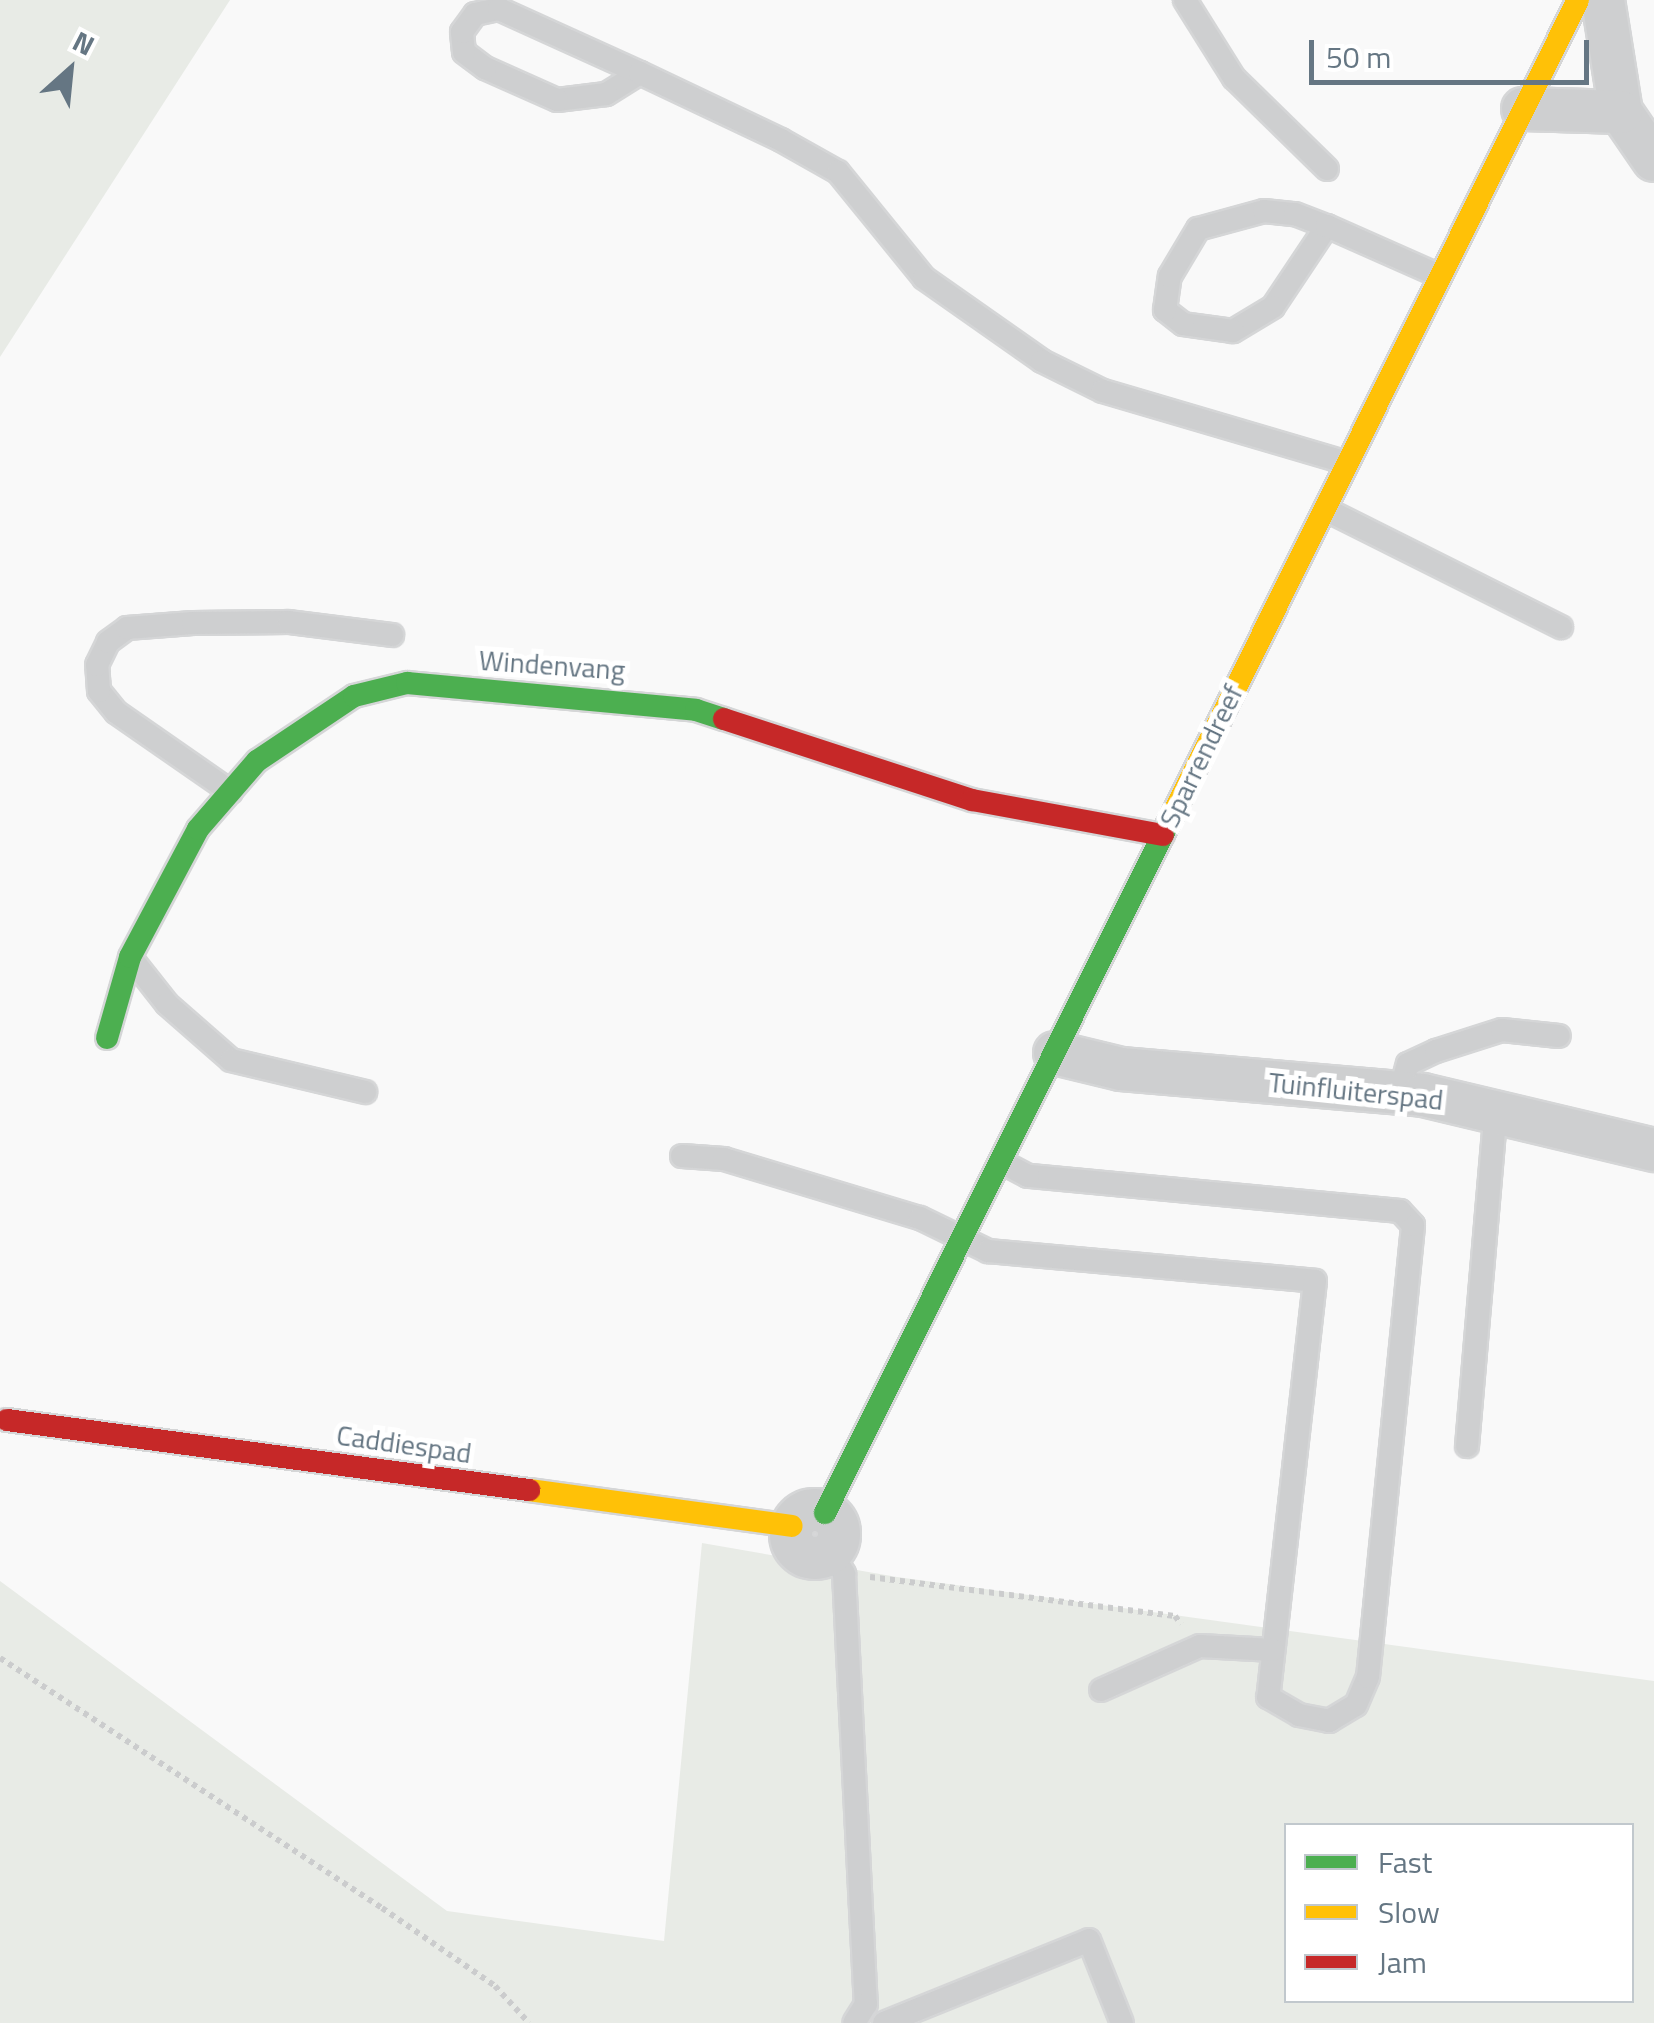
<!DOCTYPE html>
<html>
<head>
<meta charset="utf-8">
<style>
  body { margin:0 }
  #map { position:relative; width:1654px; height:2023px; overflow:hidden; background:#f9f9f9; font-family:"Titillium Web",sans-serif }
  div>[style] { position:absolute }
  .green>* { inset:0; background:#e8ebe6 }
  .path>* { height:6px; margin-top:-3px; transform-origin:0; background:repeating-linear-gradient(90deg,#cbcccd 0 5px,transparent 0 10px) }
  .roads { filter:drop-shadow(2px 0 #d5d6d7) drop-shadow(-2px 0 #d5d6d7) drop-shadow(0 2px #d5d6d7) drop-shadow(0 -2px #d5d6d7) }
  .lane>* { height:22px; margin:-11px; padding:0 11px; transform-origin:11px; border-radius:11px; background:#cecfd0 }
  .street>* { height:42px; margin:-21px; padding:0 21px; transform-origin:21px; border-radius:21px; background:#cecfd0 }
  .street>.ring { margin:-21px; padding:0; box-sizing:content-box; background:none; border:42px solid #cecfd0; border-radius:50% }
  .fast>* { height:22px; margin:-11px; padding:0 11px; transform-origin:11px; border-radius:11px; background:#4caf50 }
  .slow>* { height:22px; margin:-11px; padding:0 11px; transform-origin:11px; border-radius:11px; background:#ffc107 }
  .jam>* { height:22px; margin:-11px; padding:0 11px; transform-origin:11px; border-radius:11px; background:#c62828 }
  span { translate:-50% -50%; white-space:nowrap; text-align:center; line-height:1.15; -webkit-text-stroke:10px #fff; paint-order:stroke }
  .street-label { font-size:28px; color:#657683 }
  .legend { position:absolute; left:1284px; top:1823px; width:350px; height:180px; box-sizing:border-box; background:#fff; border:2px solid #c1c8cd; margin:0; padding:12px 18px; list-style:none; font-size:30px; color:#657683 }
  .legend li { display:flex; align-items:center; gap:20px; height:50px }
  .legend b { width:50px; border:2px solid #c1c8cd }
  .north { position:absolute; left:20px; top:20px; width:100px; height:100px; -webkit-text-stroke:8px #fff; paint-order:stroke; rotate:27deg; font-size:28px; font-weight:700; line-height:40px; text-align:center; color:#657683 }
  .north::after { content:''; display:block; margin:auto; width:35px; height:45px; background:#657683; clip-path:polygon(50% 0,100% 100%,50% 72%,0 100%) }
  .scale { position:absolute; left:1309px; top:40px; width:280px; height:45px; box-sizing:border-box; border:5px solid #657683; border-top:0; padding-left:12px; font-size:30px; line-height:35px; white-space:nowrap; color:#657683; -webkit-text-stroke:8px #fff; paint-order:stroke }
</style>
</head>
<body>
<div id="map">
  <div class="green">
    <i style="clip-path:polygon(0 0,230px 0,0 357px)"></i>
    <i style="clip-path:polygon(evenodd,702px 1543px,897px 1577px,1654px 1681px,1654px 2023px,0 2023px,0 1581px,447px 1911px,664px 1941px,702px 1543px,1286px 1826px,1632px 1826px,1632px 2000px,1286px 2000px,1286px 1826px)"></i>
  </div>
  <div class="path">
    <i style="left:870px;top:1577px;width:307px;rotate:7.3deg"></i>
    <i style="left:1175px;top:1616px;width:10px;rotate:53deg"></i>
    <i style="left:0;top:1658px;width:457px;rotate:33.2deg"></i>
    <i style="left:382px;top:1908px;width:137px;rotate:34.6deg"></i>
    <i style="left:495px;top:1986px;width:50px;rotate:47.4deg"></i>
  </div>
  <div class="roads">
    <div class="lane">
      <i style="left:1185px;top:0;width:92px;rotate:57.9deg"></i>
      <i style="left:1234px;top:78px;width:130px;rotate:44.4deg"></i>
      <i style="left:640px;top:73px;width:40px;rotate:148deg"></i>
      <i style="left:606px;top:94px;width:49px;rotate:173deg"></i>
      <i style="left:557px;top:100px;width:79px;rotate:-156deg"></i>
      <i style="left:485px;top:68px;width:26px;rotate:-143deg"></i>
      <i style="left:464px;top:52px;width:20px;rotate:-96deg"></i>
      <i style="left:462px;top:32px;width:22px;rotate:-54deg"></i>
      <i style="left:475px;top:14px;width:25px;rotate:-12deg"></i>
      <i style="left:499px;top:9px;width:155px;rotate:24.4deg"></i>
      <i style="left:640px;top:73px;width:156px;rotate:25.4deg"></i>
      <i style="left:781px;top:140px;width:65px;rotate:29.3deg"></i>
      <i style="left:838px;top:172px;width:136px;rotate:50.9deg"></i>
      <i style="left:924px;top:278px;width:144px;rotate:35.1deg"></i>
      <i style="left:1042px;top:361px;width:68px;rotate:26.2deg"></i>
      <i style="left:1103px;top:391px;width:251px;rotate:16.4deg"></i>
      <i style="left:1327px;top:226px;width:97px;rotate:123.7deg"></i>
      <i style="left:1273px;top:307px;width:47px;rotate:149deg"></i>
      <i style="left:1233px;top:331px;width:50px;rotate:-172deg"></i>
      <i style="left:1183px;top:324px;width:23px;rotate:-142deg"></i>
      <i style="left:1165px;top:310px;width:34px;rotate:-82deg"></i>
      <i style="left:1170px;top:276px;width:55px;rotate:-59.2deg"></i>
      <i style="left:1198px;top:229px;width:68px;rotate:-15.3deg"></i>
      <i style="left:1264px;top:211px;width:31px;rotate:6deg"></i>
      <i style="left:1295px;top:214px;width:34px;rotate:21deg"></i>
      <i style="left:1327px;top:226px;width:124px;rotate:23.9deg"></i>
      <i style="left:1325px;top:509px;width:264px;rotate:26.6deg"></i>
      <i style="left:231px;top:792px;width:140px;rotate:-145.2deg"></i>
      <i style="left:116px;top:712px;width:27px;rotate:-129deg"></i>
      <i style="left:99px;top:691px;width:26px;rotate:-94deg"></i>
      <i style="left:97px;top:665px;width:25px;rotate:-64deg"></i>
      <i style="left:108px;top:642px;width:24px;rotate:-36deg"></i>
      <i style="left:127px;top:628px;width:66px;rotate:-4.3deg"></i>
      <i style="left:193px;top:623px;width:96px;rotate:-0.6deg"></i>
      <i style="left:289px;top:622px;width:104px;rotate:7.2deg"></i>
      <i style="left:134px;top:962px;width:53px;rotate:51.8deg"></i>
      <i style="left:167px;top:1004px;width:85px;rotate:41.2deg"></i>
      <i style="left:231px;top:1060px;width:138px;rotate:13.4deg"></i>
      <i style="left:1400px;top:1093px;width:30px;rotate:-75deg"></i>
      <i style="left:1408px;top:1064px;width:31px;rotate:-25deg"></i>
      <i style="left:1436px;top:1051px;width:69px;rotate:-17.7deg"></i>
      <i style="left:1502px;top:1030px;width:57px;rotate:6deg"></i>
      <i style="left:682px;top:1156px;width:42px;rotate:4.1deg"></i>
      <i style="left:724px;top:1159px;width:205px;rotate:16.8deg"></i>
      <i style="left:920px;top:1218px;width:76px;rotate:25.9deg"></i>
      <i style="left:988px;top:1251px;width:328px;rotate:5.2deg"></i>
      <i style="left:1315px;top:1281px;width:419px;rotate:96.4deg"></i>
      <i style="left:1268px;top:1697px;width:36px;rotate:30deg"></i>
      <i style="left:1299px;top:1715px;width:31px;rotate:11deg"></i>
      <i style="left:1329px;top:1721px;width:31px;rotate:-31deg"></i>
      <i style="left:1356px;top:1705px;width:30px;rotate:-67deg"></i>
      <i style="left:1368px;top:1677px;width:454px;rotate:-84.3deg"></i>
      <i style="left:1413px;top:1225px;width:19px;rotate:-133deg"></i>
      <i style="left:1400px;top:1211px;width:374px;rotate:-174.6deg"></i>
      <i style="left:1028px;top:1176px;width:30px;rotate:-152deg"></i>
      <i style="left:1467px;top:1446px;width:338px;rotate:-85.1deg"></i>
      <i style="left:831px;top:1552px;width:26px;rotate:59deg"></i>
      <i style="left:844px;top:1574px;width:431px;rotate:87.1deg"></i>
      <i style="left:866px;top:2004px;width:22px;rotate:122deg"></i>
      <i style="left:1101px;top:1690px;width:108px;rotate:-24deg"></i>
      <i style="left:1200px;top:1646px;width:73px;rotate:3.1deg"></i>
      <i style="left:884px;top:2023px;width:221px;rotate:-22deg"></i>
      <i style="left:1089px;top:1940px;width:89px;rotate:68.3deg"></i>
    </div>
    <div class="street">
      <i style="left:1603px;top:0;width:113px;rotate:80.9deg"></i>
      <i style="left:1621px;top:112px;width:58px;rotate:55.5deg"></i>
      <i style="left:1523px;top:109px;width:98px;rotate:1.8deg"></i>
      <i style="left:1055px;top:1053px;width:68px;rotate:13.6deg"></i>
      <i style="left:1121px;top:1069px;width:303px;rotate:4.9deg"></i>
      <i style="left:1423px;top:1095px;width:237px;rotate:13.4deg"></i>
      <i class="ring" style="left:791px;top:1510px;width:6px;height:6px"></i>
    </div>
    <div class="fast">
      <i style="left:107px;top:1038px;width:84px;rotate:-74.1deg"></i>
      <i style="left:130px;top:957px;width:145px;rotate:-62deg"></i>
      <i style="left:198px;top:829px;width:90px;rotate:-49.1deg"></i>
      <i style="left:257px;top:761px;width:117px;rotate:-33.8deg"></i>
      <i style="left:354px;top:696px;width:55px;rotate:-13.8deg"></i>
      <i style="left:407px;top:683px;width:290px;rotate:5.3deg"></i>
      <i style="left:696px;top:710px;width:29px;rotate:18deg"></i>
      <i style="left:825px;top:1513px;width:781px;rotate:-63.53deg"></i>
    </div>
    <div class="slow">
      <i style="left:1173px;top:814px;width:909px;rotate:-63.55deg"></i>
      <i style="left:529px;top:1490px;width:265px;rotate:7.8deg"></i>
    </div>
    <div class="jam">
      <i style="left:724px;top:719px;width:261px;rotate:18.1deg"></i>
      <i style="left:972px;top:800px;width:194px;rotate:10.4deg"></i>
      <i style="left:7px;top:1420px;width:527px;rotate:7.64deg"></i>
    </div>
  </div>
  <div class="street-label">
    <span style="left:552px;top:665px;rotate:4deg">Windenvang</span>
    <span style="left:1201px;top:756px;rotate:-64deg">Sparrendreef</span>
    <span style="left:1356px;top:1091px;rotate:6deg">Tuinfluiterspad</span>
    <span style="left:404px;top:1444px;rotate:8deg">Caddiespad</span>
  </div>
  <ul class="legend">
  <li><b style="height:12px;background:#4caf50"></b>Fast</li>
  <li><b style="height:12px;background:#ffc107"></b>Slow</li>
  <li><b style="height:12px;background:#c62828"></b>Jam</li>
  </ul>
  <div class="north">N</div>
  <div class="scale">50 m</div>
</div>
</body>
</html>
